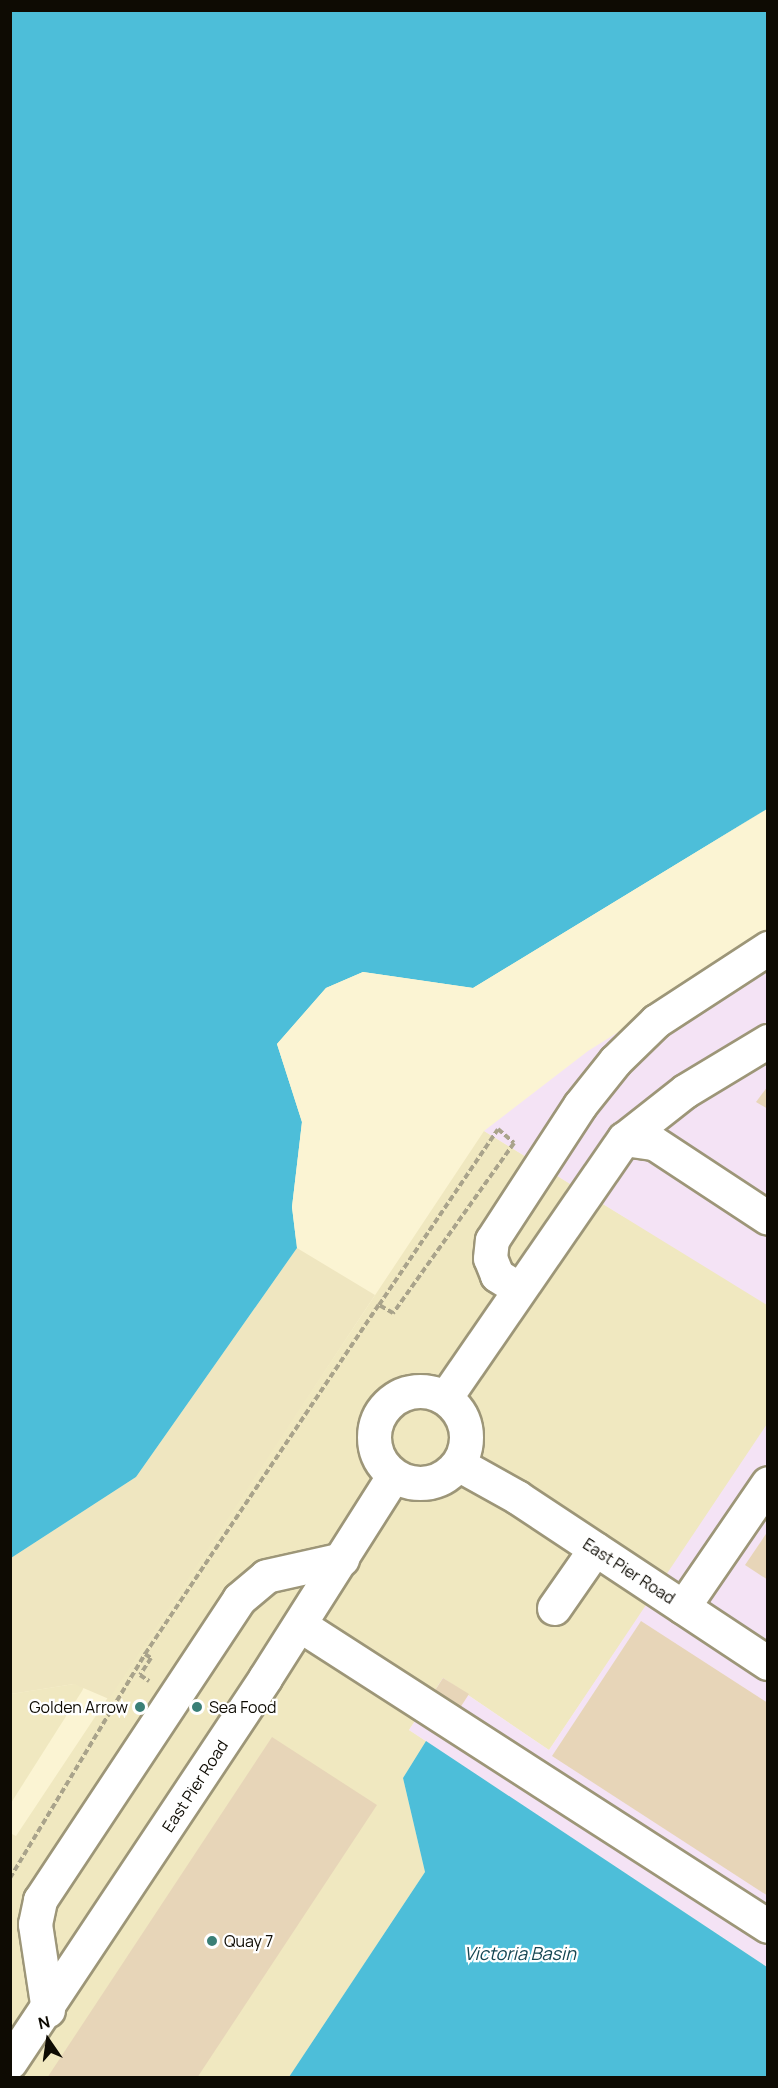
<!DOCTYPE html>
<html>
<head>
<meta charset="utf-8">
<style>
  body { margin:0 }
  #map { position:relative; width:778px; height:2088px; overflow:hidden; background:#fbf4d3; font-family:Manrope,sans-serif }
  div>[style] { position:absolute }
  .built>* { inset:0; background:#f0e8c0 }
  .industrial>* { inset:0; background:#f4e3f5 }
  .sand>* { inset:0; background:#efe6c0 }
  .water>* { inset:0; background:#4dbed9 }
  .pier>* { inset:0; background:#fbf4d3 }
  .building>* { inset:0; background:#e7d5b8 }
  .path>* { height:4px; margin-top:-2px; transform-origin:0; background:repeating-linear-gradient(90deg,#a9a38b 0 6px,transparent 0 9px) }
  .roads { filter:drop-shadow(2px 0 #9d9678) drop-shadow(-2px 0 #9d9678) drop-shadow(0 2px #9d9678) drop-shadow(0 -2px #9d9678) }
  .minor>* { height:33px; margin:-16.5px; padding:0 16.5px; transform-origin:16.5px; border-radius:16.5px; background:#fff }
  .minor>.ring { margin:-16.5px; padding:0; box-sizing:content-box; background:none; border:33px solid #fff; border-radius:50% }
  .dots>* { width:16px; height:16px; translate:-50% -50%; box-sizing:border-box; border:3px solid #fff; border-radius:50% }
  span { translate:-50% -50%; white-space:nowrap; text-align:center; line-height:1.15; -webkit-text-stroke:4.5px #fff; paint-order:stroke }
  .street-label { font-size:16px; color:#0e0b03 }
  .poi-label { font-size:16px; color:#0e0b03 }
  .right { translate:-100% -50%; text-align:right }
  .left { translate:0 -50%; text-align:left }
  .water-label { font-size:18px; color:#164753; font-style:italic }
  .frame { position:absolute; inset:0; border:12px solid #0e0b03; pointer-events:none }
  .north { position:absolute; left:18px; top:2010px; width:60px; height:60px; -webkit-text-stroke:4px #fff; paint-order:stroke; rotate:347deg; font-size:16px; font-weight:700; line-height:24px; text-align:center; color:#0e0b03 }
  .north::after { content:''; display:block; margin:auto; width:21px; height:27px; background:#0e0b03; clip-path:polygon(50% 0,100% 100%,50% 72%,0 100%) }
</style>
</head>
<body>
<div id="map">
  <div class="built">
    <i style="clip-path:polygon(767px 1109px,767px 1575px,698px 1529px,549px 1750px,443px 1678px,409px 1730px,426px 1741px,403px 1778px,425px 1872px,289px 2077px,11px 2077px,10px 1833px,16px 1836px,484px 1131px,626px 1218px)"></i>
    <i style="clip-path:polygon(74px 1684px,85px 1685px,82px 1691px,11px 1803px,11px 1694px)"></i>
  </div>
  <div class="industrial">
    <i style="clip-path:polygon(767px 939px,767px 1305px,484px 1131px,588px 1051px)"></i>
    <i style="clip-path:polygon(767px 1424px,767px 1967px,409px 1730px,443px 1678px,549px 1750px)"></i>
  </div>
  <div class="sand">
    <i style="clip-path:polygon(297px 1248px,375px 1295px,109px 1699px,74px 1684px,11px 1694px,11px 1558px,136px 1477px)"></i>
  </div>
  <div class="water">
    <i style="clip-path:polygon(11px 11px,767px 11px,767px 809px,473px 988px,363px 972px,326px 988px,277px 1044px,302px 1122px,292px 1207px,297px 1248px,136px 1477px,11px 1558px)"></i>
    <i style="clip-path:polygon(426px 1741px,767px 1967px,767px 2077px,289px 2077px,425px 1872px,403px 1778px)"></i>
  </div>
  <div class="pier">
    <i style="clip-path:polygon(767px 809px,474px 991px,363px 975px,327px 990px,281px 1045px,305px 1122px,295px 1207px,297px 1248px,292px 1207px,302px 1122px,277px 1044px,326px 988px,363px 972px,473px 988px)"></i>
  </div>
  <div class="building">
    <i style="clip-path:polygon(768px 1086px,768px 1109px,756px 1102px)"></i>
    <i style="clip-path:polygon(768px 1531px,768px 1580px,745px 1565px)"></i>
    <i style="clip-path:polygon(641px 1621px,768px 1703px,768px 1896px,552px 1756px)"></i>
    <i style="clip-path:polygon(443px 1678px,469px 1694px,458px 1711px,432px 1695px)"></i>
    <i style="clip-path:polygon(272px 1737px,377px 1805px,197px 2078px,47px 2078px)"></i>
  </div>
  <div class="path">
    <i style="left:145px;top:1654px;width:7px;rotate:34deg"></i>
    <i style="left:151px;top:1658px;width:20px;rotate:123deg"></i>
    <i style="left:140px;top:1675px;width:11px;rotate:34deg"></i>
    <i style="left:10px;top:1878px;width:262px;rotate:-58.9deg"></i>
    <i style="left:145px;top:1654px;width:420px;rotate:-56.2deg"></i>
    <i style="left:379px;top:1305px;width:212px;rotate:-55.9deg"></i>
    <i style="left:498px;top:1129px;width:21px;rotate:41deg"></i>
    <i style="left:514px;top:1143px;width:209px;rotate:125.4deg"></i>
    <i style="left:393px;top:1313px;width:16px;rotate:-150deg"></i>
  </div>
  <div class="roads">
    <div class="minor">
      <i style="left:624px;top:1139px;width:30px;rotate:8deg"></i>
      <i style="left:654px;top:1143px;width:136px;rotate:33.3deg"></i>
      <i style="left:519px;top:1289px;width:26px;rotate:-148deg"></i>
      <i style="left:497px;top:1275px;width:18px;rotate:-112deg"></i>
      <i style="left:490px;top:1258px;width:18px;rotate:-84deg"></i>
      <i style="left:492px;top:1240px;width:161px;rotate:-56.9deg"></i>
      <i style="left:580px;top:1105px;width:56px;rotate:-51.5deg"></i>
      <i style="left:615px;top:1061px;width:57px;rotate:-44.3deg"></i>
      <i style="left:656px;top:1021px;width:134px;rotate:-33.1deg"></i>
      <i class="ring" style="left:374px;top:1391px;width:59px;height:59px"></i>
      <i style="left:445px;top:1398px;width:315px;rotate:-55.4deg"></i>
      <i style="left:624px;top:1139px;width:78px;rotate:-38.2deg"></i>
      <i style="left:685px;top:1091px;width:97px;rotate:-31.1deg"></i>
      <i style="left:458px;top:1464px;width:68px;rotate:29.2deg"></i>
      <i style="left:517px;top:1497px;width:301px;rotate:33.5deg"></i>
      <i style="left:683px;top:1607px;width:150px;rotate:-55.6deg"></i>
      <i style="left:554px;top:1608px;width:72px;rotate:-55.2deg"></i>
      <i style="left:300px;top:1625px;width:556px;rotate:32.75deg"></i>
      <i style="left:48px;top:2010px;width:87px;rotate:-98.6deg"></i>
      <i style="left:35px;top:1924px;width:25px;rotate:-78deg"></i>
      <i style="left:40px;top:1900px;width:361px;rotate:-56.5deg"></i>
      <i style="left:239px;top:1599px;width:35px;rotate:-40deg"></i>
      <i style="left:266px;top:1576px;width:78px;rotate:-12.6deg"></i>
      <i style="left:10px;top:2062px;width:461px;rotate:-56.4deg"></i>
      <i style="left:265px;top:1678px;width:239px;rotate:-57.6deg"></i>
    </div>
  </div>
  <div class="dots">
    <i style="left:140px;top:1707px;background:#3a7f76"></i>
    <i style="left:197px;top:1707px;background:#3a7f76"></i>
    <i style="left:212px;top:1941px;background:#3a7f76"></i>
  </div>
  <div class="street-label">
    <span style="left:629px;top:1571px;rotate:33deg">East Pier Road</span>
    <span style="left:195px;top:1786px;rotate:-57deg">East Pier Road</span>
  </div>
  <div class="poi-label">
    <span class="right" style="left:128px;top:1707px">Golden Arrow</span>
    <span class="left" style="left:209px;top:1707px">Sea Food</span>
    <span class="left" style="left:224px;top:1941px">Quay 7</span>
  </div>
  <div class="water-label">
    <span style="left:520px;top:1953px">Victoria Basin</span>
  </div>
  <div class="frame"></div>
  <div class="north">N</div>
</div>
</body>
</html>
